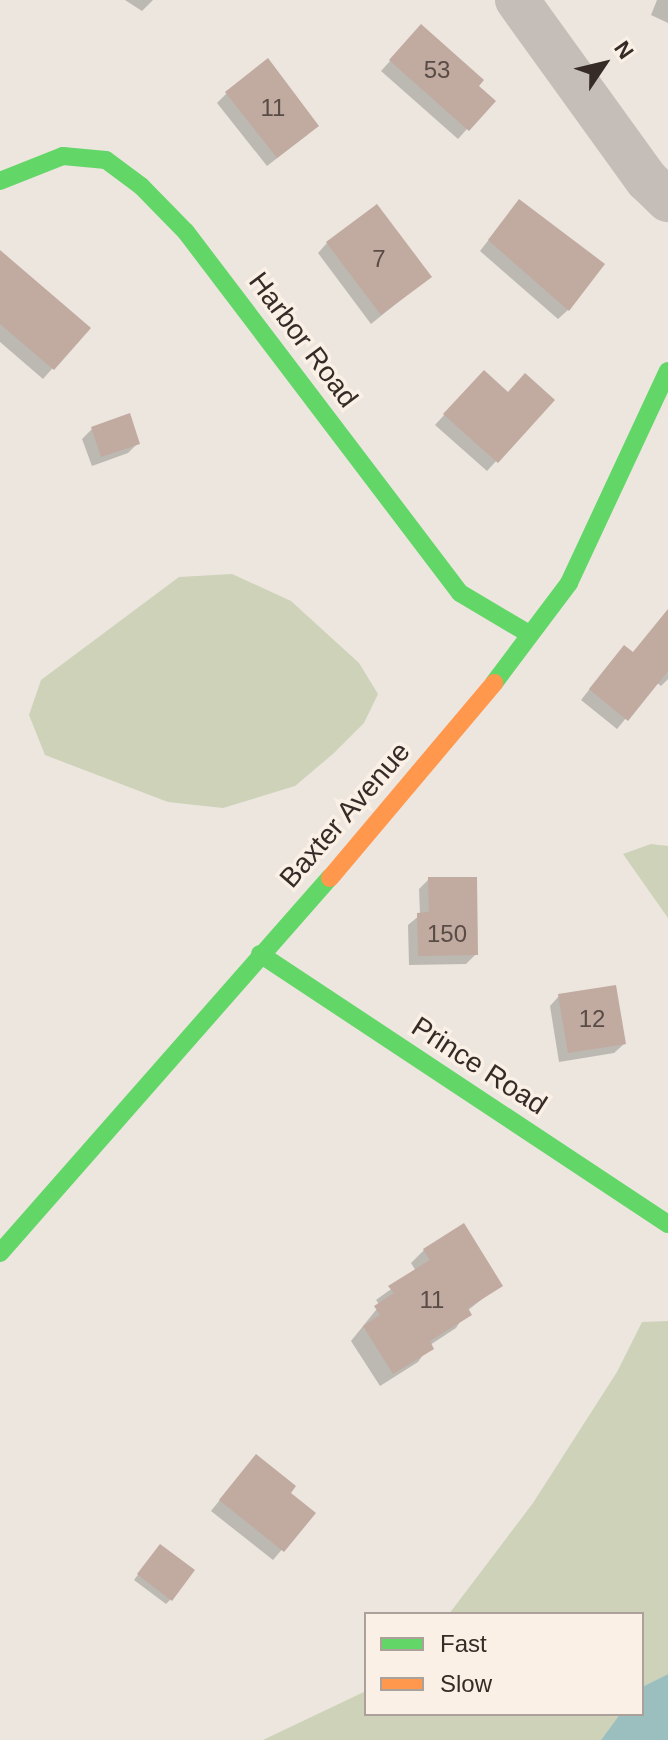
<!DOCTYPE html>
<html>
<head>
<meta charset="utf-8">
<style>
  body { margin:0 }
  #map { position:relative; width:668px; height:1740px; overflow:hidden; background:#ece6df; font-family:Helvetica,sans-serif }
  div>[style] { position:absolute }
  .green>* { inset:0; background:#cdd2b8 }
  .water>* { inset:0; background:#9bbfbe }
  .shadow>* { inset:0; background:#0003 }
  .building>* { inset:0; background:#c1aaa0 }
  .street>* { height:44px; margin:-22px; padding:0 22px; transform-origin:22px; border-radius:22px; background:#c5beb8 }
  .fast>* { height:18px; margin:-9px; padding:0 9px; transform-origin:9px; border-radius:9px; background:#63d668 }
  .slow>* { height:18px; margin:-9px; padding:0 9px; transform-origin:9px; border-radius:9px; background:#ff974d }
  span { translate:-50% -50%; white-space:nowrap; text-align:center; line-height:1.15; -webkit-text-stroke:7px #faf0e6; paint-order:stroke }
  .number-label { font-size:24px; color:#594b45 }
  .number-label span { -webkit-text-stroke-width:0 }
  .street-label { font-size:28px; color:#362b27 }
  .legend { position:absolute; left:364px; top:1612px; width:280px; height:104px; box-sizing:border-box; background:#faf0e6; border:2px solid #aca19a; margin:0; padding:10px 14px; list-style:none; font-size:24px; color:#362b27 }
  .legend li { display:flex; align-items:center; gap:16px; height:40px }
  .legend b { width:40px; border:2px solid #aca19a }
  .north { position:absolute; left:564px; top:24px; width:80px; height:80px; -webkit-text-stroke:6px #faf0e6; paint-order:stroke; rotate:55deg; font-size:22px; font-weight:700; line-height:32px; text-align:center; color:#362b27 }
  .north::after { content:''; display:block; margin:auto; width:28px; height:36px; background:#362b27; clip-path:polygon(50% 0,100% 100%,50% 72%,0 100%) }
</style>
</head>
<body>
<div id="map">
  <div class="green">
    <i style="clip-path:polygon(232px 574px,291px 601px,359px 663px,378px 694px,364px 723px,334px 753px,295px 786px,223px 808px,168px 802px,45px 755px,29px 715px,41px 680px,179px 577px)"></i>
    <i style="clip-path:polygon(651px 844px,668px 846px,668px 918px,623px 854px)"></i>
    <i style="clip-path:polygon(668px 1321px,668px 1674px,642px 1687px,642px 1614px,449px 1614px,533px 1503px,617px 1372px,642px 1322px)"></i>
    <i style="clip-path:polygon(366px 1691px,366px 1714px,620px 1714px,601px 1740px,263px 1740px)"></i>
  </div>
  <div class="water">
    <i style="clip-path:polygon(668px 1674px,668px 1740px,601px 1740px,620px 1714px,642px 1714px,642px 1687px)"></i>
  </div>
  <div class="shadow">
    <i style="clip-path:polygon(125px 0,153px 0,142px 11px)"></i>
    <i style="clip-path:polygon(657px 0,668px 0,668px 23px,651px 15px)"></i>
    <i style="clip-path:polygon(412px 37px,467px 129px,458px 139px,381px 71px)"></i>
    <i style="clip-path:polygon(227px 93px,307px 135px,267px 166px,217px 103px)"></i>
    <i style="clip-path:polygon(519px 201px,568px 310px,558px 319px,480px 251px)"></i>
    <i style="clip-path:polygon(327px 243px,429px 277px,371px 324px,318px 253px)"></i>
    <i style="clip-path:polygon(0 275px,88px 328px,43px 379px,0 342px)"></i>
    <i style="clip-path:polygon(474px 382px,508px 394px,552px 400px,487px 471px,435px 425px)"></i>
    <i style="clip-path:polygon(92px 429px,138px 443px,128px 453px,92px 466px,82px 439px)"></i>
    <i style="clip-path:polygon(668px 610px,668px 679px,661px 686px,656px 682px,617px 729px,581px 700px,615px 657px,632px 654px)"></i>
    <i style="clip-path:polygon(429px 879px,476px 954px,466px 964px,409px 965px,408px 925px,420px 915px,419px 889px)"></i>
    <i style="clip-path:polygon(559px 996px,624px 1044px,614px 1053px,559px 1062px,550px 1006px)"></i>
    <i style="clip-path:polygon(424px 1250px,500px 1285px,467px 1311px,456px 1328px,430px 1345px,418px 1362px,380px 1386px,351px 1341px,380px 1305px,376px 1300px,416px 1271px,411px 1263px)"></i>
    <i style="clip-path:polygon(247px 1466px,313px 1513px,273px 1560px,211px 1511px)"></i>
    <i style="clip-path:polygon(156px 1551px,171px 1599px,166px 1604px,134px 1580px)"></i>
  </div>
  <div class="building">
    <i style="clip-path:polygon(421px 24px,484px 80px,479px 86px,496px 101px,469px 131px,389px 60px)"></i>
    <i style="clip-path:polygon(268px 58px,319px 126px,277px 158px,225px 92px)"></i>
    <i style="clip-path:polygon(519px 199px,605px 264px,569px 311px,488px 240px)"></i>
    <i style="clip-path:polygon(377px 204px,432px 277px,381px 315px,326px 242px)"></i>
    <i style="clip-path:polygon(0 250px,91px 328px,54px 370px,0 324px)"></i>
    <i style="clip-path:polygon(484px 370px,508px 392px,525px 373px,555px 400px,498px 463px,443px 414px)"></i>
    <i style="clip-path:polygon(130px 413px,140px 444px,101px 457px,91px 427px)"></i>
    <i style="clip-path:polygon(668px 609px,668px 671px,628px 721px,589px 689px,624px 645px,633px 652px)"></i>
    <i style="clip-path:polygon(428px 877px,477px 877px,478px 955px,418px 956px,417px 913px,429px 912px)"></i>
    <i style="clip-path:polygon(616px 985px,626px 1044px,568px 1053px,558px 994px)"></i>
    <i style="clip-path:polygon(464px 1223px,503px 1286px,468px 1308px,472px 1315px,430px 1341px,434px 1349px,393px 1374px,363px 1326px,380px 1315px,374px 1306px,394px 1293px,388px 1286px,430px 1260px,423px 1249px)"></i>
    <i style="clip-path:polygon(256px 1454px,296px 1486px,291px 1493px,316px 1513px,284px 1552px,219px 1500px)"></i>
    <i style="clip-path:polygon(160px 1544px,195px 1570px,172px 1601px,137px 1574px)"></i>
  </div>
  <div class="street">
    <i style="left:517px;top:0;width:222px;rotate:54.2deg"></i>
    <i style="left:647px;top:180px;width:29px;rotate:44deg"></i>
  </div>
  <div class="fast">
    <i style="left:0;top:181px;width:68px;rotate:-21.6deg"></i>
    <i style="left:63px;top:156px;width:43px;rotate:5.3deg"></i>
    <i style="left:106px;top:160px;width:44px;rotate:36.6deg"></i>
    <i style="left:141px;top:186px;width:64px;rotate:45.6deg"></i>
    <i style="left:186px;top:232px;width:453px;rotate:52.8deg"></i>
    <i style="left:460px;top:593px;width:80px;rotate:30.7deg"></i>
    <i style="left:494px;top:683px;width:125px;rotate:-53.1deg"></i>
    <i style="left:569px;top:583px;width:234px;rotate:-65deg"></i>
    <i style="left:260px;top:954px;width:489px;rotate:33.5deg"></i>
    <i style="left:0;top:1253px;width:500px;rotate:-48.7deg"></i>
  </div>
  <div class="slow">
    <i style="left:330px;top:878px;width:255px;rotate:-49.9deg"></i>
  </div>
  <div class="number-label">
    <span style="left:437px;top:70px">53</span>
    <span style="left:273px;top:108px">11</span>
    <span style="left:379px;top:259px">7</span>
    <span style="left:447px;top:934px">150</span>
    <span style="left:592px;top:1019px">12</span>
    <span style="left:432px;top:1300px">11</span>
  </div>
  <div class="street-label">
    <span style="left:303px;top:340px;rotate:53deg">Harbor Road</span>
    <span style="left:345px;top:815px;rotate:-49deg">Baxter Avenue</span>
    <span style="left:479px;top:1066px;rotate:33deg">Prince Road</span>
  </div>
  <ul class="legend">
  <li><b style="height:10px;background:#63d668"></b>Fast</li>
  <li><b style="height:10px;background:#ff974d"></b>Slow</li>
  </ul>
  <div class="north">N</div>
</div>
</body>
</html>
